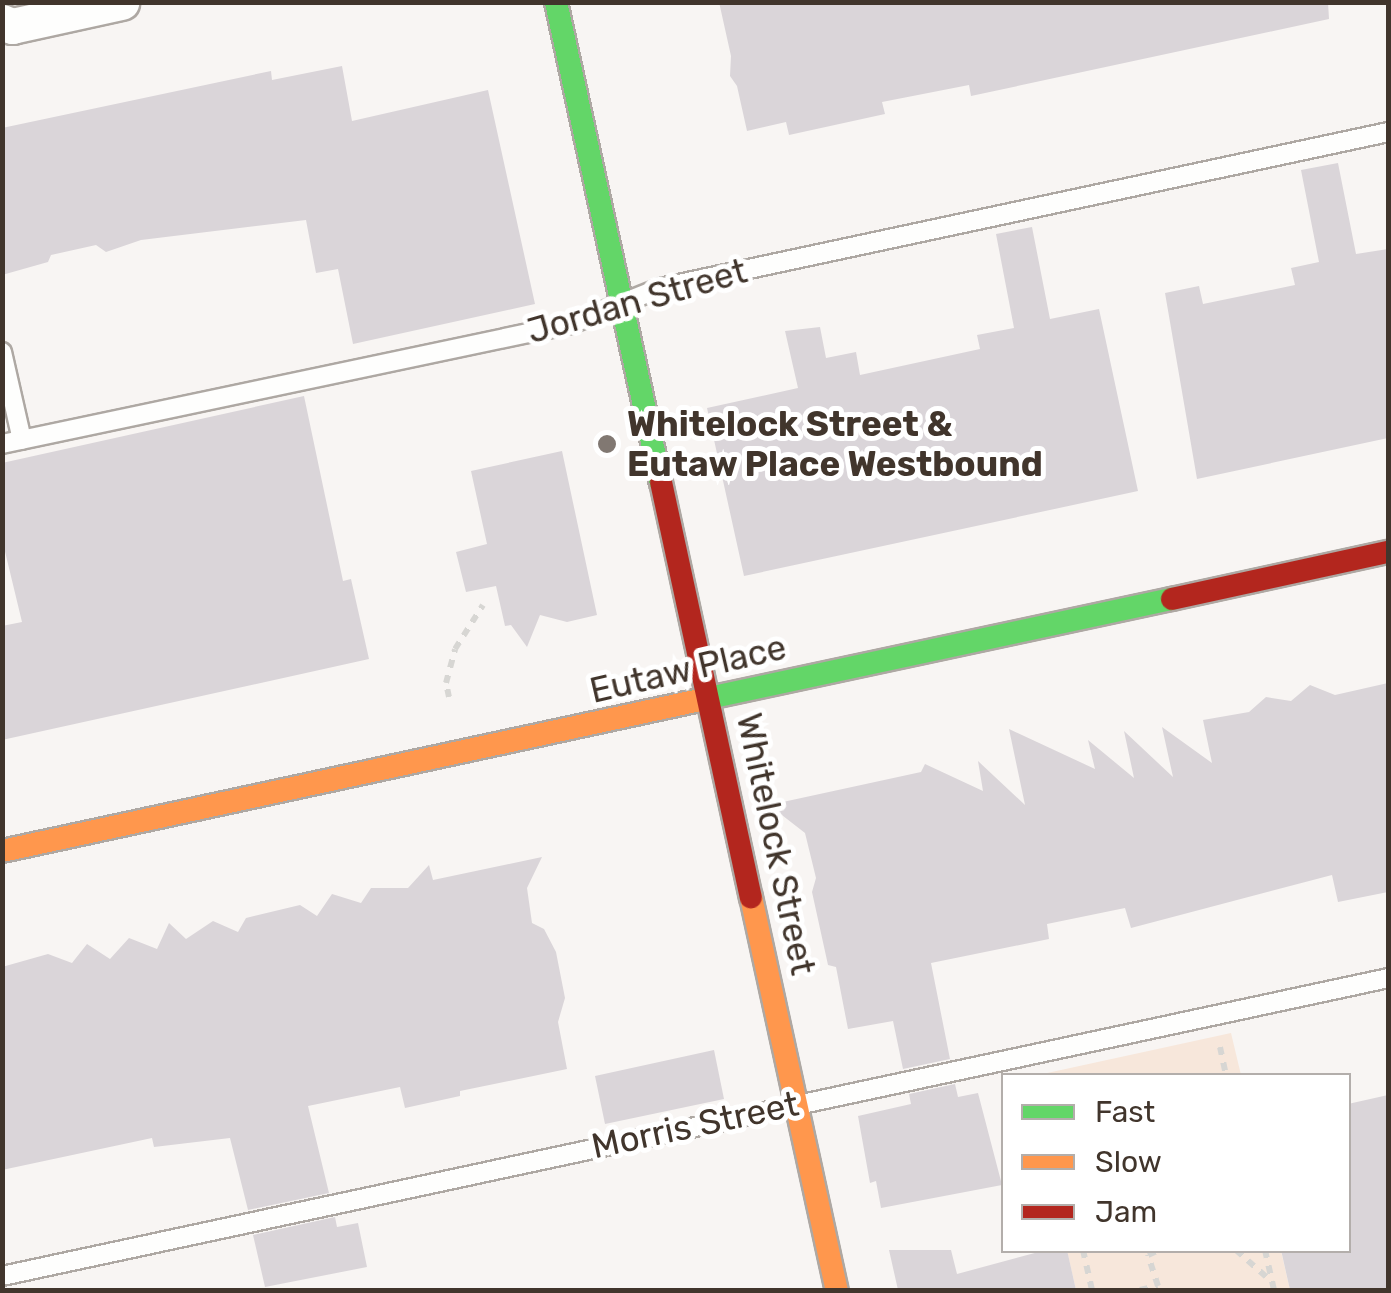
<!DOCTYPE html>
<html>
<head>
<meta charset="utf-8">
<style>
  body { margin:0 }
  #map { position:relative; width:1391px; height:1293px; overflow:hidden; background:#f8f5f3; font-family:Rubik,sans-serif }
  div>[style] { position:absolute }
  .green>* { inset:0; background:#f7e7db }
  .building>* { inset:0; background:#dad5d9 }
  .path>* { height:6px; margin-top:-3px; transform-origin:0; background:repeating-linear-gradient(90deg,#d7d6d3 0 8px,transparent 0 16px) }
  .roads { filter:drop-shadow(2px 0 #aea8a3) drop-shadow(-2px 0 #aea8a3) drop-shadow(0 2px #aea8a3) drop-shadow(0 -2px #aea8a3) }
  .lane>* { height:18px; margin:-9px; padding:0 9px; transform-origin:9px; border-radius:9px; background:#fefefd }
  .street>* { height:35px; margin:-17.5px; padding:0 17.5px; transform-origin:17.5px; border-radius:17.5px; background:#fefefd }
  .fast>* { height:22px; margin:-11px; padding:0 11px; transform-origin:11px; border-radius:11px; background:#63d668 }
  .slow>* { height:22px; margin:-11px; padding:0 11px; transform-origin:11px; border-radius:11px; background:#ff974d }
  .jam>* { height:22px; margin:-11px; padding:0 11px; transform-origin:11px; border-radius:11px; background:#b3261e }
  .dots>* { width:28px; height:28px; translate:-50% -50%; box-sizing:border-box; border:5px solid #fff; border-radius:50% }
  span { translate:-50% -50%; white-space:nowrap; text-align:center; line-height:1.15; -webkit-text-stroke:10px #fff; paint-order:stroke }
  .street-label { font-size:35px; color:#41352c }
  .poi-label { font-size:35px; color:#41352c; font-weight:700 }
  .left { translate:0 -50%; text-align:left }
  .frame { position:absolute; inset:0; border:5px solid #41352c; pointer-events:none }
  .legend { position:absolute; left:1001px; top:1073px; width:350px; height:180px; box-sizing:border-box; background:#fff; border:2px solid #b3aeab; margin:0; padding:12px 18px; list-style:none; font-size:30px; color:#41352c }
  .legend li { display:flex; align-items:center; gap:20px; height:50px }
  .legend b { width:50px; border:2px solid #b3aeab }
</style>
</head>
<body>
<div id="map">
  <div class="green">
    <i style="clip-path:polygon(1231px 1033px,1241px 1075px,1038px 1075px)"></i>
    <i style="clip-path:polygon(1067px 1251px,1281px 1251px,1290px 1290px,1076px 1290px)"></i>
  </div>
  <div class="building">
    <i style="clip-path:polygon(719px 2px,1328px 2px,1329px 19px,971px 96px,969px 85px,882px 102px,885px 114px,789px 135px,786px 122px,747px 131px,737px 86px,730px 76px,731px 56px)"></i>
    <i style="clip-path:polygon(342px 66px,352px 121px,488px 90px,535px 304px,353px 344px,338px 269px,316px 273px,306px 220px,141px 240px,106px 252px,96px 245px,51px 255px,48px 262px,2px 275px,2px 128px,271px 71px,272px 80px)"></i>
    <i style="clip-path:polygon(1338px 163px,1356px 254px,1388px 249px,1388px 438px,1197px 479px,1165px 293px,1199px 286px,1203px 304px,1295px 285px,1291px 268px,1319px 262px,1301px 170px)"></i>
    <i style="clip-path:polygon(1032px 227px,1050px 319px,1099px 309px,1138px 491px,744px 576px,707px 408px,798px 388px,785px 331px,820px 327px,826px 358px,856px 352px,860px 375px,980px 349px,977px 335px,1014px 328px,996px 234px)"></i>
    <i style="clip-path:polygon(304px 396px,343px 581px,351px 579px,369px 659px,2px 740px,2px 626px,22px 622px,2px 539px,2px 463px)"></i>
    <i style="clip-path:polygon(562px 451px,597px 615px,567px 622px,540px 615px,527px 647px,511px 625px,505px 626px,496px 586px,466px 592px,456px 552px,487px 544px,471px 471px)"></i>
    <i style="clip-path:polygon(1388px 683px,1388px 892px,1338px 902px,1332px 875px,1131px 928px,1125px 908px,1047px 924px,1049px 939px,931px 963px,950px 1059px,903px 1069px,893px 1021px,848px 1029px,836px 967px,828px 965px,812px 892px,816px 878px,805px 833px,769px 805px,921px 772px,925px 764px,983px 791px,978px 761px,1025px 805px,1009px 729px,1095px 769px,1088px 740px,1134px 778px,1124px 731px,1173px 777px,1162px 727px,1212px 763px,1203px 720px,1249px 712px,1266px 697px,1291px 701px,1310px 685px,1335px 695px)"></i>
    <i style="clip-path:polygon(542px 857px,527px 888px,532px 923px,544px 929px,556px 952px,565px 998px,558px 1022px,567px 1069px,460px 1091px,460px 1096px,405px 1108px,400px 1087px,308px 1106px,329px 1193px,248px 1210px,230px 1138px,154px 1147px,152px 1138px,2px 1170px,2px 967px,48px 954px,72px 963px,87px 944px,110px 959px,129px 938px,157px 949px,169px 923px,186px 939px,213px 921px,238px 932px,246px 918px,300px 905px,317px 916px,332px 894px,361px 903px,371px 888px,408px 888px,429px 865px,433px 880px)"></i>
    <i style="clip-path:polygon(714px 1050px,724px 1099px,605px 1124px,595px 1076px)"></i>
    <i style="clip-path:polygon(955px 1084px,958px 1097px,978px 1093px,1002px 1185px,881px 1208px,876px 1181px,870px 1183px,858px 1116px,911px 1104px,909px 1094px)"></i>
    <i style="clip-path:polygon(1388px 1095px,1388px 1290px,1290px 1290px,1281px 1250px,1348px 1250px,1348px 1104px)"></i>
    <i style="clip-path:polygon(335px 1217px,337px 1227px,358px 1223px,367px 1267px,265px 1287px,253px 1235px)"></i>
    <i style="clip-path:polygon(889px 1250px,951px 1250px,957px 1274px,1046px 1250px,1067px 1250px,1076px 1290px,898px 1290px)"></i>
  </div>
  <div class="path">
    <i style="left:449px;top:697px;width:14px;rotate:-102deg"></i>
    <i style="left:446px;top:683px;width:35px;rotate:-75deg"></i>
    <i style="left:455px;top:649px;width:52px;rotate:-57.5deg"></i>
    <i style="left:1220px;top:1047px;width:30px;rotate:78deg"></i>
    <i style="left:1148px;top:1076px;width:6px"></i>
    <i style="left:1083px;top:1250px;width:41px;rotate:77.3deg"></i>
    <i style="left:1236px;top:1250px;width:48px;rotate:41.6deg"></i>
    <i style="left:1265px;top:1250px;width:41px;rotate:77.3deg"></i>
    <i style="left:1140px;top:1290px;width:18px;rotate:-13deg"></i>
    <i style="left:1158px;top:1286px;width:33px;rotate:-108deg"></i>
    <i style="left:1148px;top:1255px;width:12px;rotate:-24deg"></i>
  </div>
  <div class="roads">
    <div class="lane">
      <i style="left:2px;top:352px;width:90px;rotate:77.2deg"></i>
      <i style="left:2px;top:444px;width:582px;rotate:-11.91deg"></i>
      <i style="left:571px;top:324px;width:96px;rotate:-22deg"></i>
      <i style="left:660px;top:288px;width:745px;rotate:-12.09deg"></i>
      <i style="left:2px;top:1276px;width:1418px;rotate:-12.13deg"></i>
    </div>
    <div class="street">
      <i style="left:2px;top:22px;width:11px;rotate:22deg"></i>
      <i style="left:12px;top:26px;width:112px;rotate:-12.4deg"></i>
    </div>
    <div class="fast">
      <i style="left:556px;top:2px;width:491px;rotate:77.7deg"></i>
      <i style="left:695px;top:701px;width:488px;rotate:-12.1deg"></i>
    </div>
    <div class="slow">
      <i style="left:2px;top:851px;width:709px;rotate:-12.21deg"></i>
      <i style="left:751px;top:897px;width:402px;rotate:77.7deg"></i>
    </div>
    <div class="jam">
      <i style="left:661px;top:482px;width:425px;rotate:77.8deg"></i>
      <i style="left:1172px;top:599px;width:221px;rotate:-12.3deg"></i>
    </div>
  </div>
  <div class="dots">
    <i style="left:607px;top:444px;background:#817872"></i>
  </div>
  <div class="street-label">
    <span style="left:637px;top:301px;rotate:-16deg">Jordan Street</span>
    <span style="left:688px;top:669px;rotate:-13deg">Eutaw Place</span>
    <span style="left:776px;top:844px;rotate:78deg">Whitelock Street</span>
    <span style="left:695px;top:1125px;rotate:-12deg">Morris Street</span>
  </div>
  <div class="poi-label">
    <span class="left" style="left:627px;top:444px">Whitelock Street &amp;<br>Eutaw Place Westbound</span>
  </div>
  <div class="frame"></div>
  <ul class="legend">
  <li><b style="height:12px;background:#63d668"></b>Fast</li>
  <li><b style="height:12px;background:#ff974d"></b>Slow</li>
  <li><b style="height:12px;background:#b3261e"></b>Jam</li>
  </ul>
</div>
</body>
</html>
